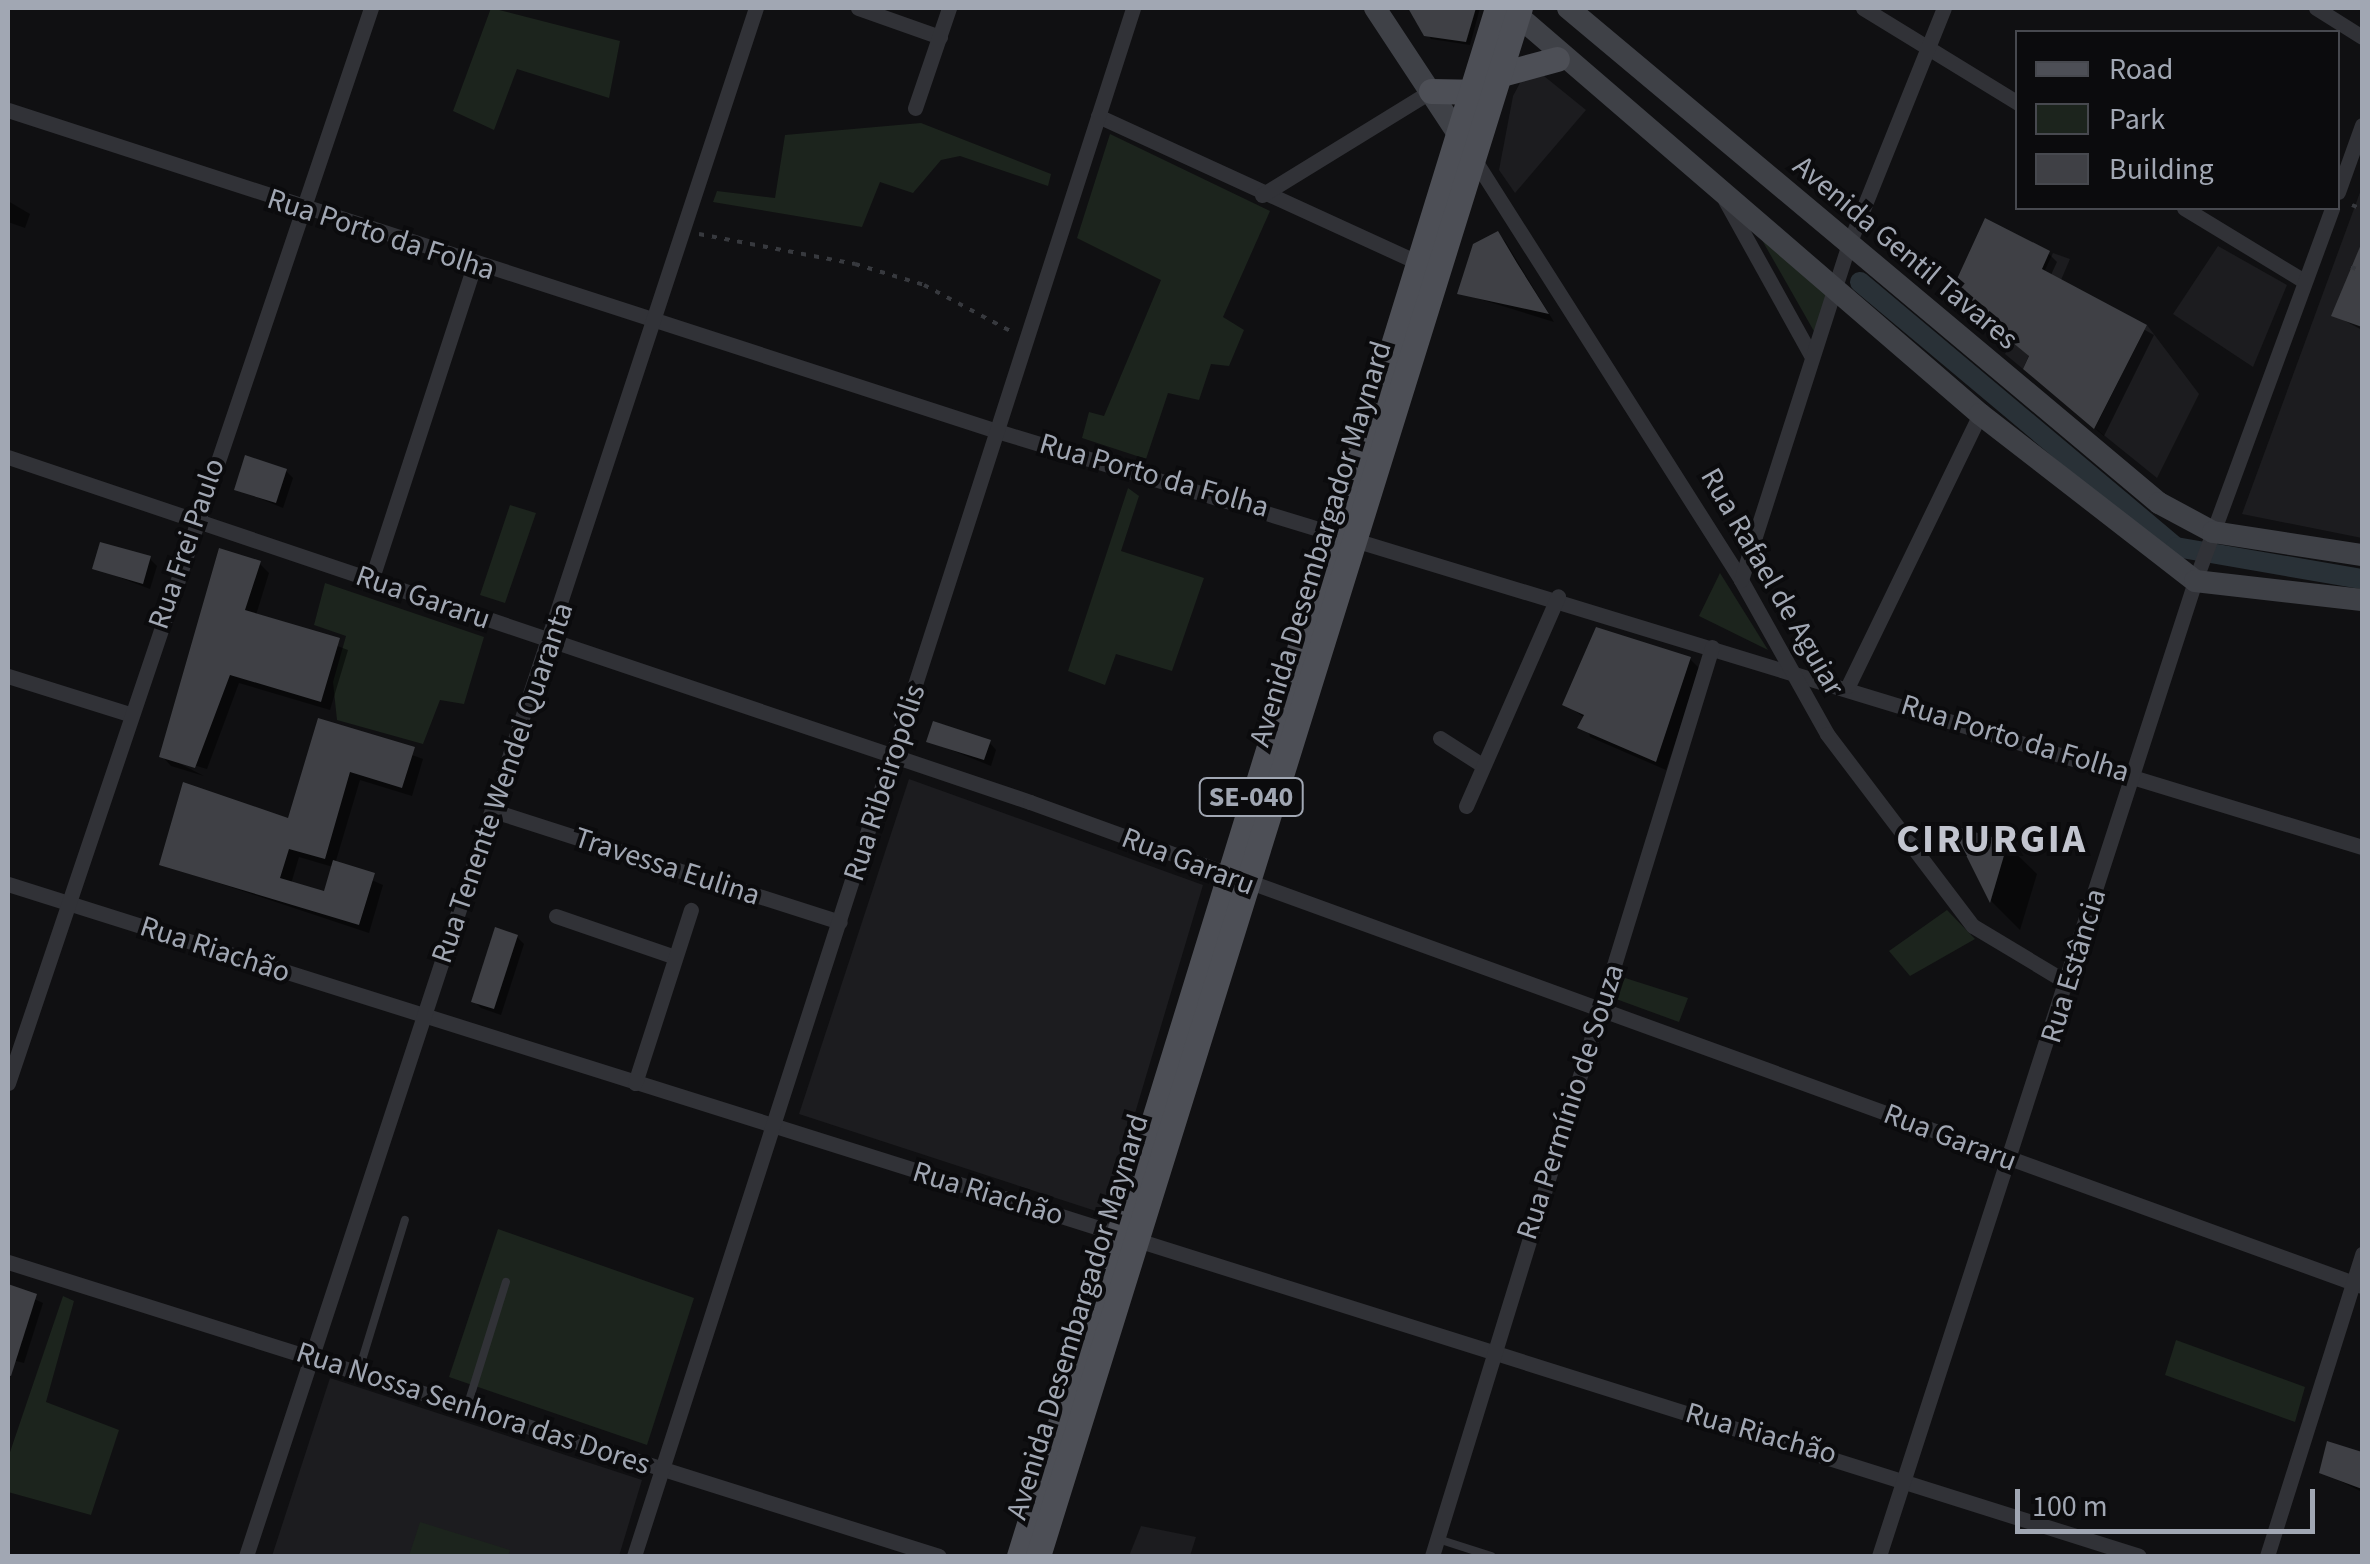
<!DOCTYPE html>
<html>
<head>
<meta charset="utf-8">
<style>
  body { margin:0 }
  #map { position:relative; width:2370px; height:1564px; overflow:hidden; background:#101012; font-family:"Source Sans 3",sans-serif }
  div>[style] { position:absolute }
  .built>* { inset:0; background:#1c1c1f }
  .green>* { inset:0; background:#1c241d }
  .shadow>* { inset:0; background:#0007 }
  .canal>* { height:20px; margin:-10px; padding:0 10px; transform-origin:10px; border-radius:10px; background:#293137 }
  .building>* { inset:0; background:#3f4045 }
  .path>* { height:4px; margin-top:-2px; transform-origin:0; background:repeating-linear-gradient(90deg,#37393e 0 5px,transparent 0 13px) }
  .lane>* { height:8px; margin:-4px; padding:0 4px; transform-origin:4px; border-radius:4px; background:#313237 }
  .street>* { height:15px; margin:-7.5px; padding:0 7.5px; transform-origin:7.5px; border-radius:7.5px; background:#313237 }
  .secondary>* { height:22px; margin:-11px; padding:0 11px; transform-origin:11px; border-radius:11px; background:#3f4147 }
  .primary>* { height:25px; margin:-12.5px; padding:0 12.5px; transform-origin:12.5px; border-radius:12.5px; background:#4d4f56 }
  span { translate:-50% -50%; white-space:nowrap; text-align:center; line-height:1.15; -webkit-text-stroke:8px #0b0b0d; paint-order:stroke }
  .shield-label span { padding:2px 8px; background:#0b0b0d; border:2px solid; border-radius:8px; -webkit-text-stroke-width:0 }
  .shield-label { font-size:28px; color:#a1a7b3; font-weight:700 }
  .street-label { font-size:30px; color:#a1a7b3 }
  .district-label { font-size:40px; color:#c2c5cf; font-weight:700; letter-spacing:2.5px }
  .frame { position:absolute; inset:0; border:10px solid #a1a7b3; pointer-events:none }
  .legend { position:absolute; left:2015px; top:30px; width:325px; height:180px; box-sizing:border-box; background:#0b0b0d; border:2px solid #47494f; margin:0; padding:12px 18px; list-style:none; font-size:30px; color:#a1a7b3 }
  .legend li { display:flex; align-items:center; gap:20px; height:50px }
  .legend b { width:50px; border:2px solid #47494f }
  .scale { position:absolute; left:2015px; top:1489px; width:300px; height:45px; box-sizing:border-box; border:5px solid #a1a7b3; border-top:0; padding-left:12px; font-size:30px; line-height:35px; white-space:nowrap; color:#a1a7b3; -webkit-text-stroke:8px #0b0b0d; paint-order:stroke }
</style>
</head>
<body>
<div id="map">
  <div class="built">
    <i style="clip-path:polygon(1544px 76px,1586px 110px,1515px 193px,1499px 170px,1513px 96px,1521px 81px)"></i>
    <i style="clip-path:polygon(2362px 187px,2362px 538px,2242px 514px)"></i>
    <i style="clip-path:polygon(2218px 246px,2287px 285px,2253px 367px,2173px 314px)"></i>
    <i style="clip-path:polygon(2053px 253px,2070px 259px,2023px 369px,2005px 354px)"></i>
    <i style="clip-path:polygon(2147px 325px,2199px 394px,2157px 478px,2095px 428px)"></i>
    <i style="clip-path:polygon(909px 779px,1203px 885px,1105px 1214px,799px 1114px)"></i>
    <i style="clip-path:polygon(330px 1378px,642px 1480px,619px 1556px,272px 1556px)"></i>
    <i style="clip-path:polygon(1141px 1526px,1196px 1537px,1190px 1556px,1129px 1556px)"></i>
  </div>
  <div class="green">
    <i style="clip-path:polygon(491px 8px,620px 41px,609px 98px,517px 69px,494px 130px,453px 111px)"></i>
    <i style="clip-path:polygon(921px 123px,1051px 174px,1048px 186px,960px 156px,941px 160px,913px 193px,880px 182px,862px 227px,713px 202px,717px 191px,775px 198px,785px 135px)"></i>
    <i style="clip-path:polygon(1110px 134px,1270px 211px,1223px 317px,1244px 330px,1229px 366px,1211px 364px,1199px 400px,1168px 393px,1146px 459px,1082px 438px,1089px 412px,1104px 416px,1161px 280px,1077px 238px)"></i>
    <i style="clip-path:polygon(1754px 226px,1830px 288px,1815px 333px)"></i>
    <i style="clip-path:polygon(1128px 488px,1139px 496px,1121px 551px,1204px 578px,1172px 671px,1116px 654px,1105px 685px,1068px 671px)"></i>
    <i style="clip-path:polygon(510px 505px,536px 513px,505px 603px,480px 595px)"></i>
    <i style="clip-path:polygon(1720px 573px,1768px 650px,1699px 616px)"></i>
    <i style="clip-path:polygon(325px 583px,484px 637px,464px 704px,440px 700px,423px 744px,337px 720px,333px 682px,346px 636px,314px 625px)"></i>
    <i style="clip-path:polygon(1947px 910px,1975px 939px,1910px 976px,1889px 951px)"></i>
    <i style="clip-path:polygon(1622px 977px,1688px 998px,1679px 1022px,1616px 999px)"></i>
    <i style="clip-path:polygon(498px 1229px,694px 1298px,647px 1445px,449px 1377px)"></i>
    <i style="clip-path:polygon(63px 1296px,74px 1301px,46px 1402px,119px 1430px,91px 1515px,8px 1492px,8px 1458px)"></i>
    <i style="clip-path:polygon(2176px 1340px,2305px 1387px,2295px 1422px,2165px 1375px)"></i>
    <i style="clip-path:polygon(420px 1522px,510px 1550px,508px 1556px,409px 1556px)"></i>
  </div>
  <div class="shadow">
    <i style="clip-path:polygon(1411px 8px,1480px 8px,1470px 45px,1431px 39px)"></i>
    <i style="clip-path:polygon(8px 201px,30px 214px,25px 228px,8px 222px)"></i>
    <i style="clip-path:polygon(1497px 234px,1505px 241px,1554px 322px,1460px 293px)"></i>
    <i style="clip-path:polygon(2362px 243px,2362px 330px,2334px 315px)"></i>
    <i style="clip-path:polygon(2048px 253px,2057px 262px,2050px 277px,2154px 335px,2104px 436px,2035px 378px,2032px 356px,1954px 291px)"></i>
    <i style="clip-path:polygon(286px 471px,293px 478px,283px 508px,237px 489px)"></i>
    <i style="clip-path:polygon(150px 559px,157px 566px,150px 589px,95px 568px)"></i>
    <i style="clip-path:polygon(260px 564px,269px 573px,256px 615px,348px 650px,330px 710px,239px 683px,207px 769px,169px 758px,204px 776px,171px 766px,162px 756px)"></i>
    <i style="clip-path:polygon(1690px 659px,1700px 669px,1666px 770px,1590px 737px,1585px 718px,1565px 704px)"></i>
    <i style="clip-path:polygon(evenodd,320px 721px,423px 759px,412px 796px,360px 780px,335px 864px,383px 885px,369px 933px,161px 864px,290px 821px,320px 721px,299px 857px,333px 867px,325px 894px,291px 884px,299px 857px)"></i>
    <i style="clip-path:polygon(929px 741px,989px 742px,996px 750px,991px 766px)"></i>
    <i style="clip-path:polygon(1956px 829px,2007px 845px,2037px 874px,2020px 930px,1992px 902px)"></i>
    <i style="clip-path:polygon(517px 937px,524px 944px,501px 1015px,481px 1008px,474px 1001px)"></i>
    <i style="clip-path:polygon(8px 1287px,43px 1303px,24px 1363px,8px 1359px)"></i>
    <i style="clip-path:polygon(2329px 1444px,2362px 1455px,2362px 1492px,2322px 1472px)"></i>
  </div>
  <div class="canal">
    <i style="left:1860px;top:282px;width:412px;rotate:40deg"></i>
    <i style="left:2176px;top:547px;width:189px;rotate:9.8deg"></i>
  </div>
  <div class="building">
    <i style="clip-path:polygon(1408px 8px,1476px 8px,1466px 42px,1424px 36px)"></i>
    <i style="clip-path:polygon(1985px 218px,2050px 251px,2042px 269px,2147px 325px,2094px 429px,2023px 369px,2029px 356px,1951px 292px)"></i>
    <i style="clip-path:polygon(1498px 231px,1517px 263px,1549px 314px,1457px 294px,1473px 244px)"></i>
    <i style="clip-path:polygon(2362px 242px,2362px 327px,2331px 316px)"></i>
    <i style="clip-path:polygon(245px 455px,287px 469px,276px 503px,234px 490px)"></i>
    <i style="clip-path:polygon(100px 542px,151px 556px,143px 584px,92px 569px)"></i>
    <i style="clip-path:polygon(219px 548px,261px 561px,245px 610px,340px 638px,321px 702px,230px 675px,195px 768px,159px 757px)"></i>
    <i style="clip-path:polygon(1596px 627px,1691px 657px,1656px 762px,1577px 728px,1584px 715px,1562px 705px)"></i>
    <i style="clip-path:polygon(318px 718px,415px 747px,402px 788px,350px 772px,325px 859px,289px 849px,280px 878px,324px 891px,333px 860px,375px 873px,359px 925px,159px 865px,183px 782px,288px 818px)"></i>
    <i style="clip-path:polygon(933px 721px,991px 740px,984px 760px,926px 742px)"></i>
    <i style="clip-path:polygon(1951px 825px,2008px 842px,1990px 903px)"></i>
    <i style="clip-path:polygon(495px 927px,518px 935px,494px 1009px,471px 1002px)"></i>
    <i style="clip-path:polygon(8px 1284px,37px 1294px,11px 1376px,8px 1375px)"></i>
    <i style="clip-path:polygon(2327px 1441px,2362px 1452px,2362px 1489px,2319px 1473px)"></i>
  </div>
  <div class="path">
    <i style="left:2352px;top:205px;width:11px;rotate:22deg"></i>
    <i style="left:699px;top:234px;width:159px;rotate:10.9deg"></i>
    <i style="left:855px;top:264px;width:72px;rotate:16.9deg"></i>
    <i style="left:924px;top:285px;width:100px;rotate:28.1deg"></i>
    <i style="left:2351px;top:267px;width:12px;rotate:20deg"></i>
  </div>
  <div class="lane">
    <i style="left:359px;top:1370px;width:157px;rotate:-73deg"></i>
    <i style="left:467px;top:1407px;width:131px;rotate:-72.7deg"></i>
    <i style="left:1438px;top:1539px;width:56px;rotate:17.8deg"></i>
  </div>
  <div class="street">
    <i style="left:858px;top:8px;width:87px;rotate:19.5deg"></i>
    <i style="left:1863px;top:8px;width:182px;rotate:31.5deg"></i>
    <i style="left:2316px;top:8px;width:54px;rotate:32.2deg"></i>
    <i style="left:915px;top:108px;width:106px;rotate:-71.2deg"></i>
    <i style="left:8px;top:110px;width:1040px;rotate:17.98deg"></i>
    <i style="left:997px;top:431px;width:1427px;rotate:16.95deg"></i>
    <i style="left:1098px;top:116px;width:353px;rotate:24.6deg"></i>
    <i style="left:1474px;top:159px;width:499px;rotate:57.6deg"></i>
    <i style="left:1741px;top:580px;width:176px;rotate:60.8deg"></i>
    <i style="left:1827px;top:734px;width:241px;rotate:52.8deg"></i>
    <i style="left:1973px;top:926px;width:114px;rotate:31deg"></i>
    <i style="left:2338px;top:192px;width:71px;rotate:-70.3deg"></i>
    <i style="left:1262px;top:195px;width:198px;rotate:-31.6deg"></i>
    <i style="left:1725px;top:200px;width:177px;rotate:61deg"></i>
    <i style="left:2184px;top:208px;width:140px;rotate:31.3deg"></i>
    <i style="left:8px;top:457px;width:1079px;rotate:18.65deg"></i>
    <i style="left:1030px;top:802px;width:1417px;rotate:19.97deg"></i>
    <i style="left:1741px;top:580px;width:353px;rotate:-72.2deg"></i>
    <i style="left:1849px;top:244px;width:254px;rotate:-68.1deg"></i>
    <i style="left:371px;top:581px;width:331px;rotate:-71.9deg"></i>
    <i style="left:8px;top:676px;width:127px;rotate:17.4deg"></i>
    <i style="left:1848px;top:686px;width:302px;rotate:-64.1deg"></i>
    <i style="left:1440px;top:738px;width:50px;rotate:32.7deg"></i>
    <i style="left:1466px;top:806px;width:229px;rotate:-66.3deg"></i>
    <i style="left:494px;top:811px;width:363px;rotate:17.8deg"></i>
    <i style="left:8px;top:884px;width:2234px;rotate:17.5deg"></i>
    <i style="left:556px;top:916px;width:126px;rotate:19deg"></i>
    <i style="left:8px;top:1083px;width:1135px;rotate:-71.34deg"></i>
    <i style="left:635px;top:1083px;width:182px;rotate:-72.1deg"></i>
    <i style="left:8px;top:1262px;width:976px;rotate:17.53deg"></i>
    <i style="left:246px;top:1556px;width:1630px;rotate:-71.77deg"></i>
    <i style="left:634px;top:1556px;width:1626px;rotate:-72.13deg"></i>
    <i style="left:1432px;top:1556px;width:951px;rotate:-72.88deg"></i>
    <i style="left:1879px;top:1556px;width:1025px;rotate:-72.04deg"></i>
    <i style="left:2195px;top:581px;width:397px;rotate:-69.8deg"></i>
    <i style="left:2267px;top:1556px;width:317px;rotate:-72.5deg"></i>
  </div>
  <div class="secondary">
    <i style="left:1375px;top:8px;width:162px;rotate:56.6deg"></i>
    <i style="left:1509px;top:8px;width:622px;rotate:40.76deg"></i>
    <i style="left:1980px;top:414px;width:272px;rotate:37.8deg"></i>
    <i style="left:2195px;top:581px;width:168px;rotate:6.5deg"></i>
    <i style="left:1568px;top:8px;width:771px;rotate:39.95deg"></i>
    <i style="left:2159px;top:503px;width:61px;rotate:28.2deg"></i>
    <i style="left:2213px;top:532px;width:151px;rotate:8.8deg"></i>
  </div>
  <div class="primary">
    <i style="left:1498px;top:75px;width:61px;rotate:-15.2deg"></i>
    <i style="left:1431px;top:91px;width:39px;rotate:1deg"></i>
    <i style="left:1019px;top:1556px;width:1620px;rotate:-72.84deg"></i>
    <i style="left:1038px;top:1556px;width:1621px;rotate:-72.71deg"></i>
  </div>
  <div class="shield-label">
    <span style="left:1251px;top:797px">SE-040</span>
  </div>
  <div class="street-label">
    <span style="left:381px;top:235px;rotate:18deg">Rua Porto da Folha</span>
    <span style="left:1905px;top:253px;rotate:40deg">Avenida Gentil Tavares</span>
    <span style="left:1154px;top:476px;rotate:16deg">Rua Porto da Folha</span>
    <span style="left:187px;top:544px;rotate:-71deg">Rua Frei Paulo</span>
    <span style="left:1321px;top:544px;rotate:-73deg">Avenida Desembargador Maynard</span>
    <span style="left:1772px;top:582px;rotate:60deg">Rua Rafael de Aguiar</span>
    <span style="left:423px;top:598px;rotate:19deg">Rua Gararu</span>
    <span style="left:2015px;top:739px;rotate:17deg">Rua Porto da Folha</span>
    <span style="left:503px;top:783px;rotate:-71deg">Rua Tenente Wendel Quaranta</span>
    <span style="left:885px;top:783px;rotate:-72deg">Rua Ribeiropólis</span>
    <span style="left:1188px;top:862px;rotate:21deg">Rua Gararu</span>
    <span style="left:667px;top:867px;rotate:18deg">Travessa Eulina</span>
    <span style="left:215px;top:950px;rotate:18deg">Rua Riachão</span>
    <span style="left:2074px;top:966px;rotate:-73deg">Rua Estância</span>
    <span style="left:1571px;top:1102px;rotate:-72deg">Rua Permínio de Souza</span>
    <span style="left:1950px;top:1138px;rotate:21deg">Rua Gararu</span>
    <span style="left:988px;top:1194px;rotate:17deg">Rua Riachão</span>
    <span style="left:1078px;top:1317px;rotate:-73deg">Avenida Desembargador Maynard</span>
    <span style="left:473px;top:1409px;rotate:18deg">Rua Nossa Senhora das Dores</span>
    <span style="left:1761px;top:1434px;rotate:16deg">Rua Riachão</span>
  </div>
  <div class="district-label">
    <span style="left:1992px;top:840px">CIRURGIA</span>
  </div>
  <div class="frame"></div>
  <ul class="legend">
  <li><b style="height:12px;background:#4d4f56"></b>Road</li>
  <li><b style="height:28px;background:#1c241d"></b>Park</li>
  <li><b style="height:28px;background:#3f4045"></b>Building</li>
  </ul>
  <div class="scale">100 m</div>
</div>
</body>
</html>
